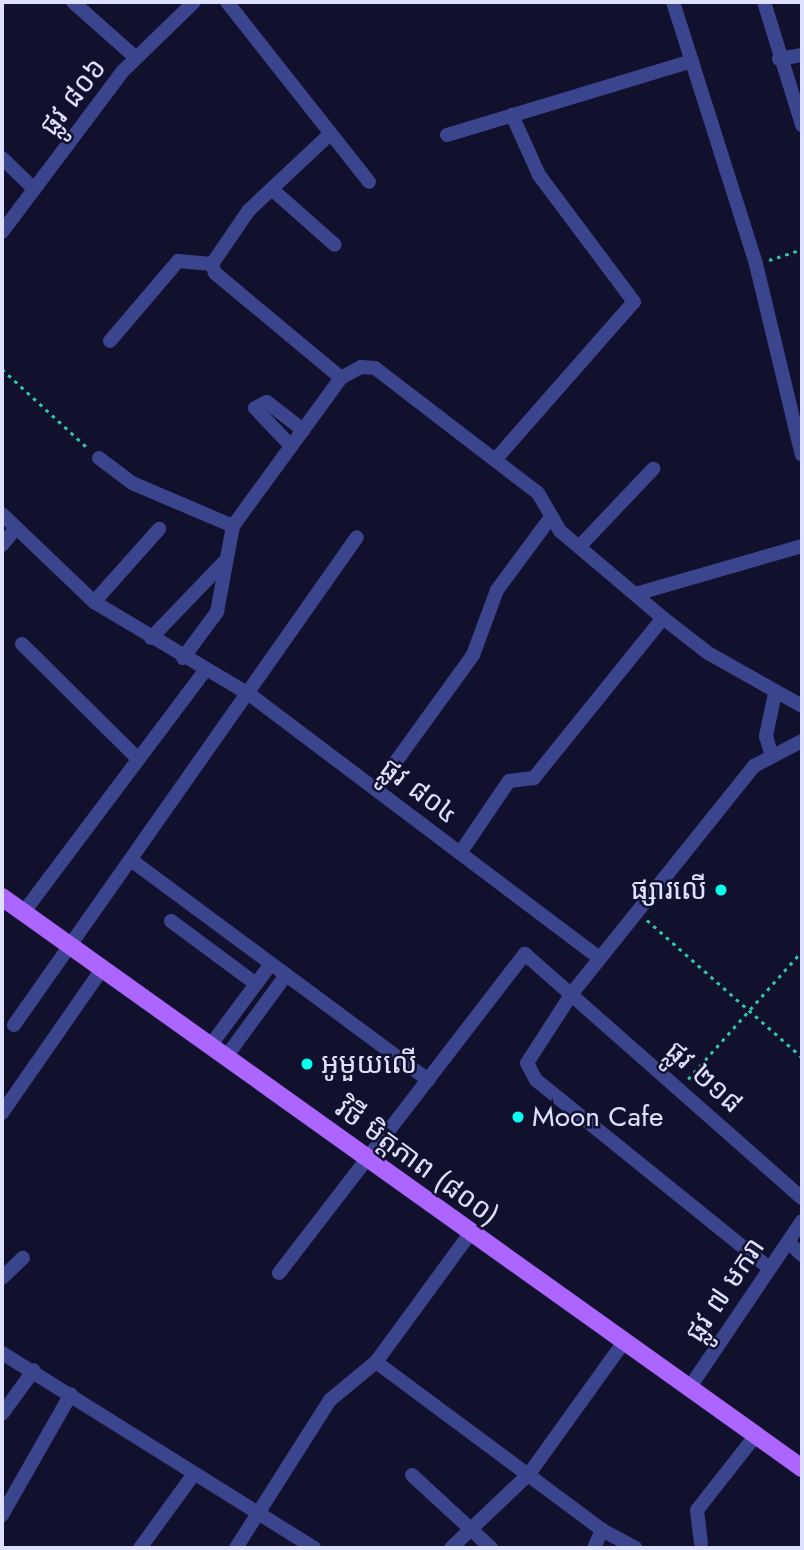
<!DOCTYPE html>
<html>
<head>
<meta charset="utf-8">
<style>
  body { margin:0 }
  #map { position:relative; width:804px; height:1550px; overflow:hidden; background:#11112e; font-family:Jost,"Noto Sans Khmer",sans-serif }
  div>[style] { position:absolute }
  .path>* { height:2.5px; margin-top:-1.25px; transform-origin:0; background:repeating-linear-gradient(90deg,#2cc5a2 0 3.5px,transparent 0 8.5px) }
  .minor>* { height:14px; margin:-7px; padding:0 7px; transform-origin:7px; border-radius:7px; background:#3b458e }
  .major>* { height:18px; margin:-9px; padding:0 9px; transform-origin:9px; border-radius:9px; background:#ac65ff }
  .dots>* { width:19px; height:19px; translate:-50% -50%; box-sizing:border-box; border:4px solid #11112e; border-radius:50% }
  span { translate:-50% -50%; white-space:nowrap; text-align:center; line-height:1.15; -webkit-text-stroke:5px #11112e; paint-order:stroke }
  .street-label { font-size:28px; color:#dee0ff }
  .poi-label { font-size:28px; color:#dee0ff }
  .right { translate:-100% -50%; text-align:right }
  .left { translate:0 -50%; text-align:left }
  .frame { position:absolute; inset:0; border:4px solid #dee0ff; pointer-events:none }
</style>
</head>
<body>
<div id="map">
  <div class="path">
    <i style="left:769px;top:260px;width:35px;rotate:-18deg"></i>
    <i style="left:2px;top:369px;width:118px;rotate:42.6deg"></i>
    <i style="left:647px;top:920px;width:207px;rotate:41.5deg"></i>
    <i style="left:688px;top:1079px;width:171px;rotate:-48.3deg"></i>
  </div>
  <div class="minor">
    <i style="left:73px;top:2px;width:84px;rotate:41.6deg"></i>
    <i style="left:227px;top:2px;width:229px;rotate:51.7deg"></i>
    <i style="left:673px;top:2px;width:275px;rotate:72.4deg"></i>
    <i style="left:756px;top:264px;width:196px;rotate:76.5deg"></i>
    <i style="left:764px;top:2px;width:129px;rotate:72.8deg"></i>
    <i style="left:779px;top:59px;width:23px;rotate:-10deg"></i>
    <i style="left:329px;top:135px;width:110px;rotate:136.8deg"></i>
    <i style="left:249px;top:210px;width:65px;rotate:124.4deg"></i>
    <i style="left:212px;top:264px;width:9px;rotate:72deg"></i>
    <i style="left:215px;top:273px;width:164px;rotate:39.8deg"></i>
    <i style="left:447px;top:135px;width:256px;rotate:-16.8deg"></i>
    <i style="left:2px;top:158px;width:45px;rotate:44.1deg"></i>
    <i style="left:274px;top:191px;width:81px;rotate:41.5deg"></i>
    <i style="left:2px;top:232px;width:201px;rotate:-53.1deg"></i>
    <i style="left:123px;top:71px;width:99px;rotate:-44.2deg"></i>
    <i style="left:110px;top:341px;width:105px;rotate:-49.6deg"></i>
    <i style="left:178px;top:261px;width:34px;rotate:5deg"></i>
    <i style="left:291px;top:446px;width:52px;rotate:-133.5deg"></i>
    <i style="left:255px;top:408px;width:13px;rotate:-27deg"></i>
    <i style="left:267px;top:402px;width:46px;rotate:37.9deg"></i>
    <i style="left:99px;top:458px;width:41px;rotate:37.1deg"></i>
    <i style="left:132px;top:483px;width:110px;rotate:23.1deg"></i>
    <i style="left:495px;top:460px;width:210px;rotate:-48.7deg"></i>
    <i style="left:634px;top:302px;width:159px;rotate:-126.8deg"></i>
    <i style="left:539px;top:175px;width:66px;rotate:-114.2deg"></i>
    <i style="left:2px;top:514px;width:127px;rotate:43.7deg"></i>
    <i style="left:94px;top:602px;width:180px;rotate:30.7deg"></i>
    <i style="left:249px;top:694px;width:438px;rotate:37deg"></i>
    <i style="left:2px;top:545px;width:22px;rotate:-51deg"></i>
    <i style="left:579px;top:547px;width:108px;rotate:-46.5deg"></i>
    <i style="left:639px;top:593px;width:170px;rotate:-16.1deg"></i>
    <i style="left:94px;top:602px;width:98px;rotate:-48.3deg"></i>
    <i style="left:663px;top:618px;width:57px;rotate:37.9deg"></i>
    <i style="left:708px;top:653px;width:108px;rotate:29.4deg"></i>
    <i style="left:151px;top:638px;width:107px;rotate:-46.1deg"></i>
    <i style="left:22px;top:644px;width:162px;rotate:44.7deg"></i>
    <i style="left:183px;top:658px;width:57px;rotate:-53.5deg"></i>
    <i style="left:217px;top:612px;width:87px;rotate:-79.5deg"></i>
    <i style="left:233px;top:526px;width:183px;rotate:-53.9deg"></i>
    <i style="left:341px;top:378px;width:23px;rotate:-29deg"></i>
    <i style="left:361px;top:367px;width:14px;rotate:4deg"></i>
    <i style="left:375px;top:368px;width:205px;rotate:37.5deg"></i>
    <i style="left:538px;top:493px;width:44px;rotate:59.9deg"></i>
    <i style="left:560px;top:531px;width:135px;rotate:40.2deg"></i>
    <i style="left:663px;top:618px;width:206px;rotate:128.9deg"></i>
    <i style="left:534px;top:778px;width:25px;rotate:173deg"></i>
    <i style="left:509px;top:781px;width:87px;rotate:124.2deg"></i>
    <i style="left:772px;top:756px;width:21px;rotate:-107deg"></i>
    <i style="left:766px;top:736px;width:44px;rotate:-78.2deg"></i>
    <i style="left:376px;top:789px;width:165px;rotate:-54.1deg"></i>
    <i style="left:473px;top:655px;width:69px;rotate:-69.7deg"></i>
    <i style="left:497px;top:590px;width:91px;rotate:-53.5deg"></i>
    <i style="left:131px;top:860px;width:370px;rotate:36.5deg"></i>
    <i style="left:23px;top:913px;width:305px;rotate:-53.1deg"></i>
    <i style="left:171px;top:921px;width:106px;rotate:36.5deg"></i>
    <i style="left:14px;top:1025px;width:596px;rotate:-54.9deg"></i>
    <i style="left:210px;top:1046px;width:102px;rotate:-53.4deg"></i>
    <i style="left:226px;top:1057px;width:102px;rotate:-53.8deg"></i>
    <i style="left:2px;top:1113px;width:175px;rotate:-55.2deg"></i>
    <i style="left:788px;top:1242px;width:19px;rotate:43deg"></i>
    <i style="left:769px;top:1268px;width:299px;rotate:-141.1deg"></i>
    <i style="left:536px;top:1080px;width:19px;rotate:-118deg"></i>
    <i style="left:527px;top:1063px;width:85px;rotate:-57.1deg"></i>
    <i style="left:573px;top:992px;width:290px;rotate:-51.3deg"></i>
    <i style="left:754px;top:766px;width:54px;rotate:-27.5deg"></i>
    <i style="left:279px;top:1273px;width:403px;rotate:-52.4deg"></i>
    <i style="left:525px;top:954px;width:369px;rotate:41.4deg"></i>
    <i style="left:2px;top:1278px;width:29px;rotate:-44deg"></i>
    <i style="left:2px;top:1353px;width:368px;rotate:32deg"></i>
    <i style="left:376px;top:1362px;width:282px;rotate:36.6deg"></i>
    <i style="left:602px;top:1530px;width:38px;rotate:28deg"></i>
    <i style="left:690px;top:1387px;width:200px;rotate:-56deg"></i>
    <i style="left:2px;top:1414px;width:54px;rotate:-54deg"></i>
    <i style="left:412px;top:1475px;width:108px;rotate:42.7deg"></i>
    <i style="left:2px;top:1515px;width:139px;rotate:-60.3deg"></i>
    <i style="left:701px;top:1543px;width:33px;rotate:-97deg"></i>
    <i style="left:697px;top:1510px;width:95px;rotate:-51.8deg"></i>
    <i style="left:140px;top:1548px;width:92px;rotate:-53.9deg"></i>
    <i style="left:236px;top:1548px;width:175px;rotate:-57.6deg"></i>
    <i style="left:330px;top:1400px;width:60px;rotate:-39.6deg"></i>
    <i style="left:376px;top:1362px;width:161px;rotate:-53.8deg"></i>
    <i style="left:451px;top:1548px;width:108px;rotate:-43.5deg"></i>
    <i style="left:529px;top:1474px;width:163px;rotate:-54.3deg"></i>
    <i style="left:594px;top:1548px;width:20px;rotate:-66deg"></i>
  </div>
  <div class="major">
    <i style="left:2px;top:897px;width:983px;rotate:35.52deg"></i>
  </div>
  <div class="dots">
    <i style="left:721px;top:890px;background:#0affee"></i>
    <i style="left:307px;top:1064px;background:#0affee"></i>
    <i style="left:518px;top:1117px;background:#0affee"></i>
  </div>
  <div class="street-label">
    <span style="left:73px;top:97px;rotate:-52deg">ផ្លូវ ៨០៦</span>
    <span style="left:419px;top:791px;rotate:37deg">ផ្លូវ ៨០៤</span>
    <span style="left:704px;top:1077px;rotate:42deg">ផ្លូវ ២១៨</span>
    <span style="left:417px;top:1162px;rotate:36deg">វិថី មិត្តភាព (៨០០)</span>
    <span style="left:725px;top:1290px;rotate:-56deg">ផ្លូវ ៧ មករា</span>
  </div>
  <div class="poi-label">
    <span class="right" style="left:707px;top:890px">ផ្សារលើ</span>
    <span class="left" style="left:321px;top:1064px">អូមួយលេី</span>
    <span class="left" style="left:532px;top:1117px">Moon Cafe</span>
  </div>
  <div class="frame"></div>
</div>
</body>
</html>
